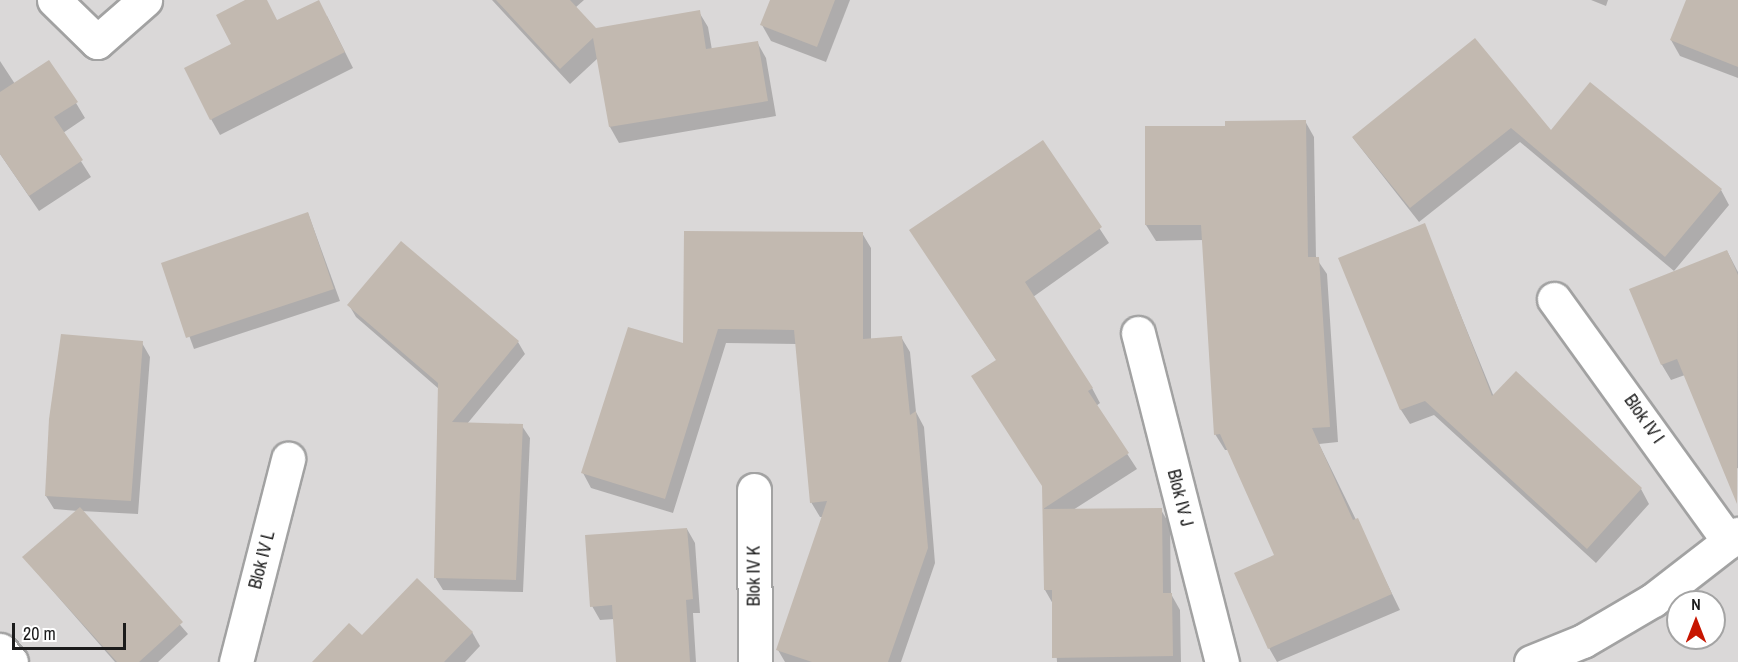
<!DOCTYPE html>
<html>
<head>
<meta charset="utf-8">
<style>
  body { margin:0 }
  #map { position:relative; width:1738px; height:662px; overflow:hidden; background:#edebe1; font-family:"Archivo Narrow",sans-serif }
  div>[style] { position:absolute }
  .residential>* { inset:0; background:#dad8d8 }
  .shadow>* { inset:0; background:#0003 }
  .building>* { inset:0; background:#c2b9b0 }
  .roads { filter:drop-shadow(2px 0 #a2a2a2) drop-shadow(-2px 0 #a2a2a2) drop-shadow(0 2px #a2a2a2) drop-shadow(0 -2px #a2a2a2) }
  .street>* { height:33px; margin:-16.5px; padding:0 16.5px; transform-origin:16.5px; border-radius:16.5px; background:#fff }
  span { translate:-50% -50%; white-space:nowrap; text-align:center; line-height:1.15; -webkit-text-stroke:4.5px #fff; paint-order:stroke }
  .street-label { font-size:18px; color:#1b1b1b }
  .north { position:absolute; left:1666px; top:590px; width:60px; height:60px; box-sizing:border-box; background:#fff; border:2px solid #a4a4a4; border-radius:50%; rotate:0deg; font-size:16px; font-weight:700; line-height:24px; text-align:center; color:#1b1b1b }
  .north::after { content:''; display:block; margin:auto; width:21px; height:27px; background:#c71500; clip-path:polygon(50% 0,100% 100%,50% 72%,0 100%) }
  .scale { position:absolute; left:12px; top:623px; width:114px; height:27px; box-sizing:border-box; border:3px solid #1b1b1b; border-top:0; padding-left:8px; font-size:18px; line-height:21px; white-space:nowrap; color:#1b1b1b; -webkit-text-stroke:4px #fff; paint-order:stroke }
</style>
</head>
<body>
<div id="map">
  <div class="residential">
    <i style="clip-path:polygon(evenodd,0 0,1738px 0,1738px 662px,0 662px,0 0,1678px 602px,1714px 602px,1714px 638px,1678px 638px,1678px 602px)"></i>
  </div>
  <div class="shadow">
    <i style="clip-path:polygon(248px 0,266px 0,277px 21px,327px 16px,353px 68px,220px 135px,211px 119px)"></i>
    <i style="clip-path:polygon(492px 0,584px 0,575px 8px,596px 30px,699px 12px,708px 27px,712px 50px,757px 42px,766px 58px,776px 116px,619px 143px,610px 127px,598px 58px,570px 84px)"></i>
    <i style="clip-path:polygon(772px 0,850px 0,826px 62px,771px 41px,762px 25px)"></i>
    <i style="clip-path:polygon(1591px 0,1608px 0,1606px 6px)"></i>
    <i style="clip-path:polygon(1687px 0,1738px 0,1738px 78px,1680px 56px,1671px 40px)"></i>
    <i style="clip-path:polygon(1474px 40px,1551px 132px,1721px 190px,1729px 205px,1674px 271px,1520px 142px,1419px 222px,1353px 138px)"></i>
    <i style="clip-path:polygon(0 61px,15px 84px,76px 103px,85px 118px,63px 133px,91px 177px,39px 211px,0 154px)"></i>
    <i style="clip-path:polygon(1305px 121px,1314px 137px,1316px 258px,1327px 274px,1338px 442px,1319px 444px,1400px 610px,1277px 662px,1269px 648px,1276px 556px,1229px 450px,1225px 450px,1215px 434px,1204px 240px,1156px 241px,1146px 225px,1146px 128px,1227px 128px)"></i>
    <i style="clip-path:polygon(1043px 142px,1109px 243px,1033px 297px,1092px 388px,1100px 403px,1096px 406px,1137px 469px,1073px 510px,1161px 510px,1170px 525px,1171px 594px,1180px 610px,1181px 662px,1057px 662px,1053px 604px,1045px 590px,1043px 487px,997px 361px,911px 230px)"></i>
    <i style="clip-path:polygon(308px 213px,340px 301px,194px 349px,163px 264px)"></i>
    <i style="clip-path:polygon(1424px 225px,1494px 397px,1641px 489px,1649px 504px,1596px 563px,1434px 415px,1410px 424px,1401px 410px,1340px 258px)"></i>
    <i style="clip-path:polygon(862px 233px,871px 248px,871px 340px,901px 337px,910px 352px,916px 412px,924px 427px,935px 563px,901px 662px,785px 662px,778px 650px,824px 517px,820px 517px,811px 502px,796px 344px,726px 343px,673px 513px,591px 488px,583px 473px,685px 345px)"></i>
    <i style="clip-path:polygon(1727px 251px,1738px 272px,1738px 468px,1728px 472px,1685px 375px,1671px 380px,1662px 365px,1631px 290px)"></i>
    <i style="clip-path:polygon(349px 305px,518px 342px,525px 354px,467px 424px,522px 426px,530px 438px,523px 592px,443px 590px,435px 577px,439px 389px,356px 317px)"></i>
    <i style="clip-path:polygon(142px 343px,150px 357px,138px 514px,81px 511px,188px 634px,158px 662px,115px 662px,24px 558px,78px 511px,54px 509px,46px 496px)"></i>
    <i style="clip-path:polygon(687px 529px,695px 543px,700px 613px,693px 613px,696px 662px,618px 662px,615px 619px,600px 620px,592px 606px)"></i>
    <i style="clip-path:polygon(472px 632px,480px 646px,465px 662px,315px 662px,362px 637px)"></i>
  </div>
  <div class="building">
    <i style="clip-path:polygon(245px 0,267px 0,277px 20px,319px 0,345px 52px,210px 120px,184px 68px,231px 44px,216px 15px)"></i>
    <i style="clip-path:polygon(496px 0,570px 0,596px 28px,700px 10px,706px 49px,758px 41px,768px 101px,609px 127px,593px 38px,560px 69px)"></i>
    <i style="clip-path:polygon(770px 0,835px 0,817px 47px,760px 25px)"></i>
    <i style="clip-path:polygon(1686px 0,1738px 0,1738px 67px,1670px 40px)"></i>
    <i style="clip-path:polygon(1475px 38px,1551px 130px,1590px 82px,1722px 189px,1665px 257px,1511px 128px,1410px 208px,1352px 137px)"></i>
    <i style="clip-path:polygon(49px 60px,78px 102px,54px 117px,83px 160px,29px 196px,0 154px,0 92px)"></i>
    <i style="clip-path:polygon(1306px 120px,1308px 257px,1319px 257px,1330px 427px,1312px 428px,1353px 520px,1358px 518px,1392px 594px,1268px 649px,1234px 573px,1274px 555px,1220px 434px,1214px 435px,1201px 225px,1145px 225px,1145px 126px,1225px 126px,1225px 121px)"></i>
    <i style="clip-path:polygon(1043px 140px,1102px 227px,1025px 282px,1093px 388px,1088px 391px,1129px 453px,1043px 509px,1162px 508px,1163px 593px,1172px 593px,1173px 656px,1052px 658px,1052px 590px,1044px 590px,1042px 486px,971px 376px,996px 360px,909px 230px)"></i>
    <i style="clip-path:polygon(308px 212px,334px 289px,186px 338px,161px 263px)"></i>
    <i style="clip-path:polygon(1425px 223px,1492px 396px,1516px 371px,1642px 488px,1587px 549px,1425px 401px,1400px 410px,1338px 258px)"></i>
    <i style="clip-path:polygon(684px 231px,863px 232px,863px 339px,902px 336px,910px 415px,916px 411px,928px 548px,888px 662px,812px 662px,776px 650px,827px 501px,810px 503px,794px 330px,718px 329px,665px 499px,581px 473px,628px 327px,683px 343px)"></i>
    <i style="clip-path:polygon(401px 241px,519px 341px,452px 422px,523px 424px,516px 580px,434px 578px,438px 383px,347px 305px)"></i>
    <i style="clip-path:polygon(1727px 250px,1738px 275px,1737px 504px,1677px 359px,1661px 365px,1629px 289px)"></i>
    <i style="clip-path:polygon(61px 334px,143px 341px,131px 501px,45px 496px,49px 419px)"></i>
    <i style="clip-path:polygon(80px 507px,183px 622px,139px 662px,117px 662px,22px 557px)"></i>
    <i style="clip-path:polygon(687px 528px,693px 599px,686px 600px,690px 662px,616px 662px,612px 605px,590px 607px,585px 535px)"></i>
    <i style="clip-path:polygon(417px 578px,473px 632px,444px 662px,312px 662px,349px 623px,362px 635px)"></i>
  </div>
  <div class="roads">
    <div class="street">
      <i style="left:54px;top:0;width:60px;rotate:44.3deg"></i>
      <i style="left:97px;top:42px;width:64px;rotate:-41.2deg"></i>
      <i style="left:1554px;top:299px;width:299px;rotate:54.2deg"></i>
      <i style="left:1138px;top:333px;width:340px;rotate:75.7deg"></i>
      <i style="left:754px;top:490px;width:172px;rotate:89.7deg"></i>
      <i style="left:0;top:650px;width:16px;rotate:47deg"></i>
      <i style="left:236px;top:662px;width:210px;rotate:-75.6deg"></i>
      <i style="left:1531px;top:662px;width:56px;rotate:-22deg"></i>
      <i style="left:1583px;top:641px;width:81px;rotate:-30.4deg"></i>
      <i style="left:1653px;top:600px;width:108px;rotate:-37.8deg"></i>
    </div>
  </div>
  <div class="street-label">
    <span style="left:1644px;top:419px;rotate:55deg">Blok IV I</span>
    <span style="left:1180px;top:498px;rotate:76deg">Blok IV J</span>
    <span style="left:262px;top:560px;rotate:-76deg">Blok IV L</span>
    <span style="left:754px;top:576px;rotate:-90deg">Blok IV K</span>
  </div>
  <div class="north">N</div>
  <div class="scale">20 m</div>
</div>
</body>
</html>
